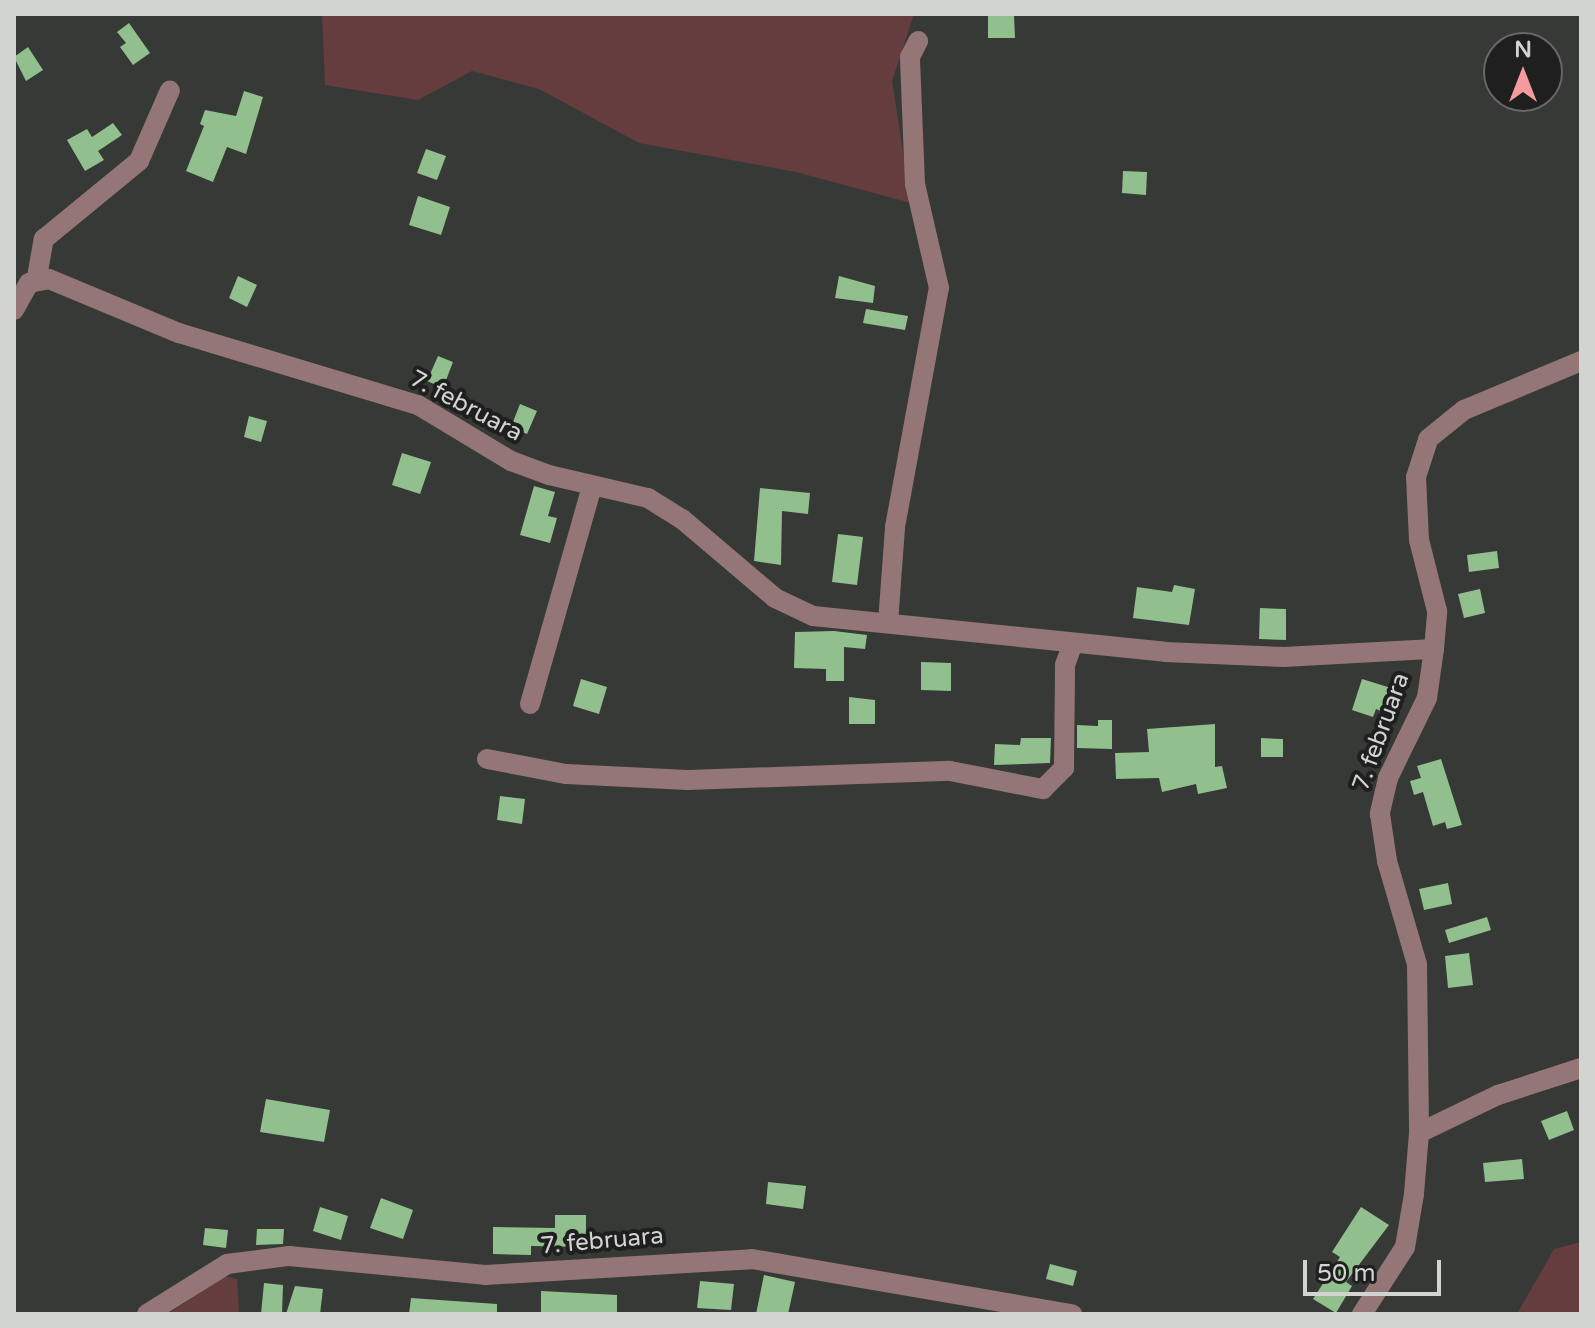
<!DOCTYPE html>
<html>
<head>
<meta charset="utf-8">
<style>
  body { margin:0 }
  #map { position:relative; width:1595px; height:1328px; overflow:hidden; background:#363935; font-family:"Varela Round",sans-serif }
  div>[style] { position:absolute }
  .green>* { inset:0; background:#653d3e }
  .building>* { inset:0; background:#91bf8d }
  .minor>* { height:20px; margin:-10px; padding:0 10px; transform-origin:10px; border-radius:10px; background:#947676 }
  span { translate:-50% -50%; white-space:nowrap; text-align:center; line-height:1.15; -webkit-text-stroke:8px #1e1f1e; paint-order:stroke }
  .street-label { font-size:24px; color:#d2d4d2 }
  .frame { position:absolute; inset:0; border:16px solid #d2d4d2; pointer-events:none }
  .north { position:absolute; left:1483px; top:32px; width:80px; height:80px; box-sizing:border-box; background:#1e1f1e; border:2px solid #666766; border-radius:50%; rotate:0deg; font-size:22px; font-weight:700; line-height:32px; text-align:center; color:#d2d4d2 }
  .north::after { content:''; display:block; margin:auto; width:28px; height:36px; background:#f59b9e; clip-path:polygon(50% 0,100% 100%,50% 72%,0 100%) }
  .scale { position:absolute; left:1303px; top:1260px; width:138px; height:36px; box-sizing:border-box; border:4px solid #d2d4d2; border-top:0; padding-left:10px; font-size:24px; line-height:28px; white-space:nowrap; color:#d2d4d2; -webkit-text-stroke:6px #1e1f1e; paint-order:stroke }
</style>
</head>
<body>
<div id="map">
  <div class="green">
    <i style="clip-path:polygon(322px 14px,914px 14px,892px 81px,911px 203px,796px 172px,639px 143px,539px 89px,472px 71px,418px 100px,325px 85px)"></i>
    <i style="clip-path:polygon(1581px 1242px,1581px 1314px,1517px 1314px,1554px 1249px)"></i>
    <i style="clip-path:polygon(225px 1276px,237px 1279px,239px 1314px,168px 1314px)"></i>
  </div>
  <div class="building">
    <i style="clip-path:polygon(988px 14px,1014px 14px,1015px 38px,988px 38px)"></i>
    <i style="clip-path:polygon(129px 23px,150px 53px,133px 65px,120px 47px,126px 43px,117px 32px)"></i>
    <i style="clip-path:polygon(28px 47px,43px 70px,26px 81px,14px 57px)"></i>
    <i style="clip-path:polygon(244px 91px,263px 97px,246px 154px,227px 147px,213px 182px,186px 171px,204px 126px,200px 124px,205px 110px,236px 116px)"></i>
    <i style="clip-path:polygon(113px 123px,122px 135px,98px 151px,104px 160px,85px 171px,67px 140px,87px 129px,92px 137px)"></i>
    <i style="clip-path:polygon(426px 149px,446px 156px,437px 180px,417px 173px)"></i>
    <i style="clip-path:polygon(1123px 171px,1147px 172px,1146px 195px,1122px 193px)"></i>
    <i style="clip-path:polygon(418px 196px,450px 207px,441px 235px,409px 225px)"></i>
    <i style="clip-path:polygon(238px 276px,257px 285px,247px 307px,229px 298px)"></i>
    <i style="clip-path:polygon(839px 276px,875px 286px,873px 303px,835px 298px)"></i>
    <i style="clip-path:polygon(866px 309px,908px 316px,905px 330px,863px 323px)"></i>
    <i style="clip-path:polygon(438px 356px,453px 362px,443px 388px,427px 381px)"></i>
    <i style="clip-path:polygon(520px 404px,537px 411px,527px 434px,511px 427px)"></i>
    <i style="clip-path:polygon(249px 416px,267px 421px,261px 442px,244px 437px)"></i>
    <i style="clip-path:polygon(402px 453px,431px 462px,420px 494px,392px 485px)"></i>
    <i style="clip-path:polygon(534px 486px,555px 492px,548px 516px,557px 518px,550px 543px,520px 535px)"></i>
    <i style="clip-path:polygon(760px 488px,810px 493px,808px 514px,782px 511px,781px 565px,754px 561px)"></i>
    <i style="clip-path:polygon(838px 534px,863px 537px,857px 585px,832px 582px)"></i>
    <i style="clip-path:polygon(1497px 551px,1499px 568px,1469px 572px,1467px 555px)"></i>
    <i style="clip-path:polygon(1174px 585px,1195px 589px,1189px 625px,1133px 618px,1137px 587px,1172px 592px)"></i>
    <i style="clip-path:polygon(1480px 589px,1485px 613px,1464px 618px,1458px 594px)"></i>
    <i style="clip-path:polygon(1260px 608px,1286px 609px,1286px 640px,1259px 639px)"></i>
    <i style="clip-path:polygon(834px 631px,867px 635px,865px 649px,844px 647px,844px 681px,826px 681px,826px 669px,794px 668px,795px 632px)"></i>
    <i style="clip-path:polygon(921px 662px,951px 663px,951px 691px,921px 690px)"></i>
    <i style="clip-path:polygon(581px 679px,607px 687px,599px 714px,573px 706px)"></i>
    <i style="clip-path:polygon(1362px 679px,1391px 688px,1383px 712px,1376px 709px,1373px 717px,1352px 710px)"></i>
    <i style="clip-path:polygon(849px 697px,875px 700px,875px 724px,849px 724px)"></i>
    <i style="clip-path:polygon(1098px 720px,1112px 720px,1112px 749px,1077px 748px,1077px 725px,1098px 726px)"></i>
    <i style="clip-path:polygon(1215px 724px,1215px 767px,1222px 766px,1227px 788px,1198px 794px,1196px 784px,1162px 792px,1159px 778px,1116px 779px,1115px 753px,1149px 752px,1147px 729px)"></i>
    <i style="clip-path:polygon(1021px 738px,1051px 738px,1050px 763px,994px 765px,995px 744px,1020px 745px)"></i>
    <i style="clip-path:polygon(1261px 738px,1283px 739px,1283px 757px,1261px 757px)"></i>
    <i style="clip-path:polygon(1441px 759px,1462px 825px,1447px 829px,1445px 822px,1433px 826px,1423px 792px,1414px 795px,1410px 781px,1421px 778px,1417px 766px)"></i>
    <i style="clip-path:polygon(500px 796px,525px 799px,522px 824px,497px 820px)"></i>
    <i style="clip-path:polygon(1448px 883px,1452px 904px,1424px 910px,1419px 889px)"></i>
    <i style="clip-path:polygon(1487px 917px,1491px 930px,1449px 943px,1445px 930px)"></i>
    <i style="clip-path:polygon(1469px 953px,1473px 985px,1448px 988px,1445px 956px)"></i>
    <i style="clip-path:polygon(266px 1099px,330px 1110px,324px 1142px,260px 1132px)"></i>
    <i style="clip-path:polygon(1567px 1111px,1574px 1130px,1549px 1140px,1541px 1121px)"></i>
    <i style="clip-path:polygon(1522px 1159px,1524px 1179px,1485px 1182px,1483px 1163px)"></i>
    <i style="clip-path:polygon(768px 1182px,806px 1186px,803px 1209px,766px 1204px)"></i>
    <i style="clip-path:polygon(381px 1198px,413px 1210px,403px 1239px,370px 1228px)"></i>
    <i style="clip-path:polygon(320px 1207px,348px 1216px,341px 1240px,313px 1231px)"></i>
    <i style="clip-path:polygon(1361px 1207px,1389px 1225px,1346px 1282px,1352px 1286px,1336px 1313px,1313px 1299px,1340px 1257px,1332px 1252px)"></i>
    <i style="clip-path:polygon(555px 1215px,586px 1215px,586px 1247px,531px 1246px,531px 1255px,493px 1254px,493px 1227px,555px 1228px)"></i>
    <i style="clip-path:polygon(205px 1228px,228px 1230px,226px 1248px,203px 1245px)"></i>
    <i style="clip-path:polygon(257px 1229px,284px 1229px,283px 1244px,256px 1245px)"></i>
    <i style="clip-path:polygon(1050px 1264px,1077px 1271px,1073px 1286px,1046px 1279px)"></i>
    <i style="clip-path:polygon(764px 1275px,795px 1282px,788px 1314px,756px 1314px)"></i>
    <i style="clip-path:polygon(700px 1281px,734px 1284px,731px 1310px,697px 1308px)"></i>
    <i style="clip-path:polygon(264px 1283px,283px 1285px,282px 1314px,261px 1314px)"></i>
    <i style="clip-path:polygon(295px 1286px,323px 1289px,320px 1314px,286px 1314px)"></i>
    <i style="clip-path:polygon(541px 1291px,617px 1295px,617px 1314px,541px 1314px)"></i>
    <i style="clip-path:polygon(411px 1298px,497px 1304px,497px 1314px,409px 1314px)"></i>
  </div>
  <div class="minor">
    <i style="left:37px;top:277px;width:39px;rotate:-80deg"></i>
    <i style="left:44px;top:239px;width:123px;rotate:-39.4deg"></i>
    <i style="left:139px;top:161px;width:77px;rotate:-66.4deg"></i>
    <i style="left:14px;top:310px;width:31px;rotate:-61deg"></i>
    <i style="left:29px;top:283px;width:20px;rotate:-11deg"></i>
    <i style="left:49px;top:279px;width:141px;rotate:22.6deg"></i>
    <i style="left:179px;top:333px;width:250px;rotate:16.8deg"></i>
    <i style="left:418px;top:405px;width:109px;rotate:31.1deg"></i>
    <i style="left:511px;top:461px;width:40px;rotate:20.2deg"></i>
    <i style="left:549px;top:475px;width:102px;rotate:13.1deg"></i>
    <i style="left:648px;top:498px;width:40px;rotate:32deg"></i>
    <i style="left:682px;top:519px;width:122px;rotate:40.3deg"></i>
    <i style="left:775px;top:598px;width:42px;rotate:25.3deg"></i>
    <i style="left:813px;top:616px;width:354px;rotate:5.8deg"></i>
    <i style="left:1165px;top:652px;width:119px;rotate:2.4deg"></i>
    <i style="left:1284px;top:657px;width:150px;rotate:-3.1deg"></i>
    <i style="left:1434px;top:649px;width:49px;rotate:98.1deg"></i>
    <i style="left:1427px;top:698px;width:89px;rotate:116deg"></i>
    <i style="left:1388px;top:778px;width:37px;rotate:103deg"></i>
    <i style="left:1380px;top:814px;width:48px;rotate:81.5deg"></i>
    <i style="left:1387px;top:861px;width:107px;rotate:73.8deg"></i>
    <i style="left:1417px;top:964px;width:169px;rotate:89.3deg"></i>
    <i style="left:1419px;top:1133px;width:61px;rotate:94.7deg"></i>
    <i style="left:1414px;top:1194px;width:54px;rotate:99.6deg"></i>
    <i style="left:1405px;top:1247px;width:80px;rotate:122.7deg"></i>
    <i style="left:888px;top:623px;width:96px;rotate:-85.8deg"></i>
    <i style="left:895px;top:527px;width:243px;rotate:-79.6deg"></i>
    <i style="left:939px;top:288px;width:107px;rotate:-103deg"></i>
    <i style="left:915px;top:184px;width:127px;rotate:-92.3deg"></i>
    <i style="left:910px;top:57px;width:18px;rotate:-63deg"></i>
    <i style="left:1434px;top:649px;width:38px;rotate:-85deg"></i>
    <i style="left:1437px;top:611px;width:73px;rotate:-104.2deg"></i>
    <i style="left:1419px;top:540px;width:63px;rotate:-92.7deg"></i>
    <i style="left:1416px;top:477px;width:40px;rotate:-72deg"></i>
    <i style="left:1428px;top:439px;width:46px;rotate:-38.9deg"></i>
    <i style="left:1464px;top:410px;width:127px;rotate:-22.7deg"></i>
    <i style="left:530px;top:704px;width:227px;rotate:-74.1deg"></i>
    <i style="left:487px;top:759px;width:80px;rotate:10.8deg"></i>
    <i style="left:566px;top:774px;width:122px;rotate:2.8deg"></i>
    <i style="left:688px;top:780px;width:262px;rotate:-2deg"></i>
    <i style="left:950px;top:771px;width:95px;rotate:11deg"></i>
    <i style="left:1043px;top:789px;width:30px;rotate:-45deg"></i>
    <i style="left:1064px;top:768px;width:103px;rotate:-89.4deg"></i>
    <i style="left:1065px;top:665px;width:23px;rotate:-70deg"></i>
    <i style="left:1419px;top:1133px;width:88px;rotate:-25.7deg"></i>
    <i style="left:1498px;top:1095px;width:87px;rotate:-18deg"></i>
    <i style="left:147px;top:1314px;width:94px;rotate:-32deg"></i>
    <i style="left:227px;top:1264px;width:63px;rotate:-7.4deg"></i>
    <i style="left:289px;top:1256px;width:197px;rotate:5.5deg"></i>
    <i style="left:485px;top:1275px;width:267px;rotate:-3.4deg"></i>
    <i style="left:752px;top:1259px;width:325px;rotate:9.8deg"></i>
  </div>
  <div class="street-label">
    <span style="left:466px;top:406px;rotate:28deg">7. februara</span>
    <span style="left:1381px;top:732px;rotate:-70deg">7. februara</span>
    <span style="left:602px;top:1241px;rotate:-5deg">7. februara</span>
  </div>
  <div class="frame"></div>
  <div class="north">N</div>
  <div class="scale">50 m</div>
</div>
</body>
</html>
